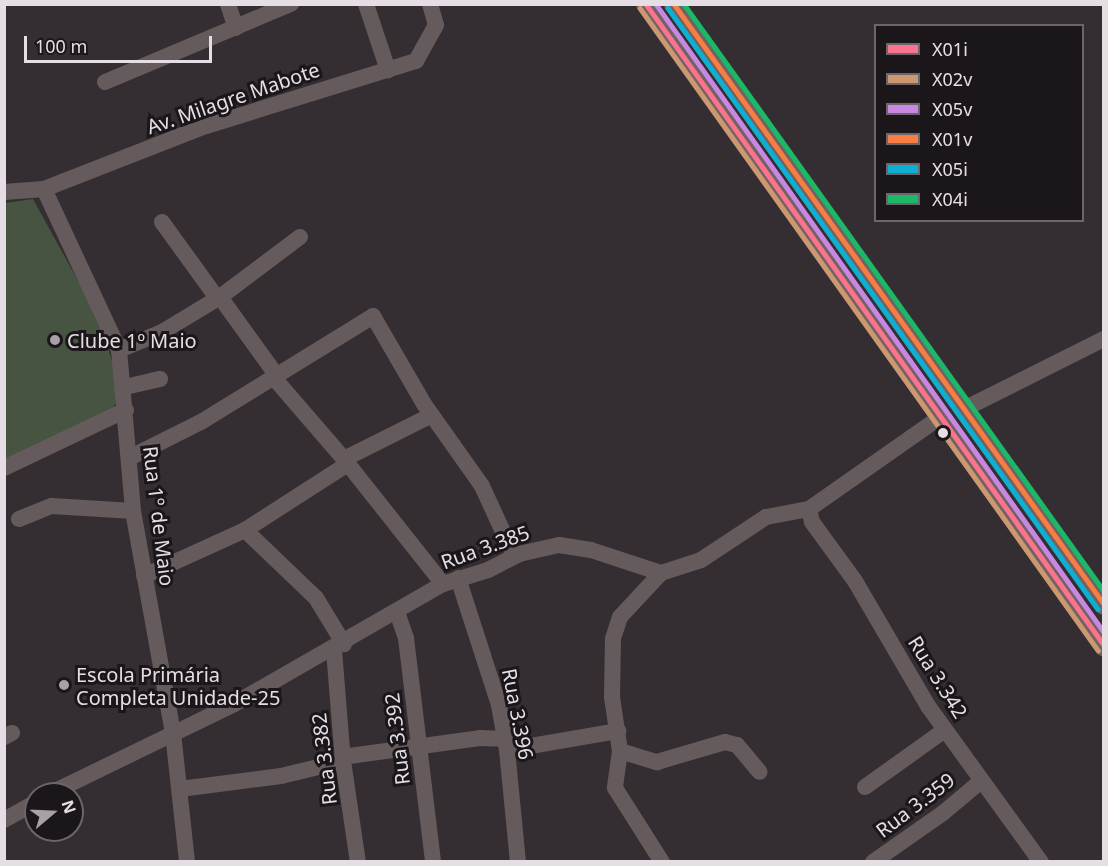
<!DOCTYPE html>
<html>
<head>
<meta charset="utf-8">
<style>
  body { margin:0 }
  #map { position:relative; width:1108px; height:866px; overflow:hidden; background:#342e33; font-family:"Noto Sans",sans-serif }
  div>[style] { position:absolute }
  .green>* { inset:0; background:#465441 }
  .minor>* { height:16px; margin:-8px; padding:0 8px; transform-origin:8px; border-radius:8px; background:#665b5c }
  .major>* { height:20px; margin:-10px; padding:0 10px; transform-origin:10px; border-radius:10px; background:#706363 }
  .bus-1>* { height:4.5px; margin:-2.25px; padding:0 2.25px; transform-origin:2.25px; border-radius:2.25px; background:#fc738d }
  .bus-2>* { height:4.5px; margin:-2.25px; padding:0 2.25px; transform-origin:2.25px; border-radius:2.25px; background:#cd976f }
  .bus-3>* { height:4.5px; margin:-2.25px; padding:0 2.25px; transform-origin:2.25px; border-radius:2.25px; background:#c787e3 }
  .bus-4>* { height:4.5px; margin:-2.25px; padding:0 2.25px; transform-origin:2.25px; border-radius:2.25px; background:#f77d43 }
  .bus-5>* { height:4.5px; margin:-2.25px; padding:0 2.25px; transform-origin:2.25px; border-radius:2.25px; background:#0dafd3 }
  .bus-6>* { height:4.5px; margin:-2.25px; padding:0 2.25px; transform-origin:2.25px; border-radius:2.25px; background:#1ab867 }
  .dots>* { width:16px; height:16px; translate:-50% -50%; box-sizing:border-box; border:3px solid #1a161a; border-radius:50% }
  span { translate:-50% -50%; white-space:nowrap; text-align:center; line-height:1.15; -webkit-text-stroke:6px #1a161a; paint-order:stroke }
  .street-label { font-size:20px; color:#e5dee4 }
  .poi-label { font-size:20px; color:#e5dee4 }
  .left { translate:0 -50%; text-align:left }
  .frame { position:absolute; inset:0; border:6px solid #e5dee4; pointer-events:none }
  .legend { position:absolute; left:874px; top:24px; width:210px; height:198px; box-sizing:border-box; background:#1a161a; border:2px solid #6b666b; margin:0; padding:8px 10px; list-style:none; font-size:18px; color:#e5dee4 }
  .legend li { display:flex; align-items:center; gap:12px; height:30px }
  .legend b { width:30px; border:2px solid #6b666b }
  .north { position:absolute; left:24px; top:782px; width:60px; height:60px; box-sizing:border-box; background:#1a161a; border:2px solid #6b666b; border-radius:50%; rotate:71deg; font-size:16px; font-weight:700; line-height:24px; text-align:center; color:#e5dee4 }
  .north::after { content:''; display:block; margin:auto; width:21px; height:27px; background:#a7a0a6; clip-path:polygon(50% 0,100% 100%,50% 72%,0 100%) }
  .scale { position:absolute; left:24px; top:36px; width:188px; height:27px; box-sizing:border-box; border:3px solid #e5dee4; border-top:0; padding-left:8px; font-size:18px; line-height:21px; white-space:nowrap; color:#e5dee4; -webkit-text-stroke:4px #1a161a; paint-order:stroke }
</style>
</head>
<body>
<div id="map">
  <div class="green">
    <i style="clip-path:polygon(33px 199px,98px 317px,113px 364px,116px 402px,111px 413px,5px 463px,5px 203px)"></i>
  </div>
  <div class="minor">
    <i style="left:228px;top:4px;width:25px;rotate:72deg"></i>
    <i style="left:366px;top:4px;width:70px;rotate:71.6deg"></i>
    <i style="left:105px;top:82px;width:202px;rotate:-22.8deg"></i>
    <i style="left:44px;top:189px;width:178px;rotate:65deg"></i>
    <i style="left:119px;top:350px;width:162px;rotate:85deg"></i>
    <i style="left:133px;top:511px;width:226px;rotate:79.8deg"></i>
    <i style="left:173px;top:733px;width:130px;rotate:83.8deg"></i>
    <i style="left:4px;top:192px;width:40px;rotate:-4.3deg"></i>
    <i style="left:44px;top:189px;width:174px;rotate:-21.3deg"></i>
    <i style="left:206px;top:126px;width:220px;rotate:-17.2deg"></i>
    <i style="left:416px;top:61px;width:41px;rotate:-60.9deg"></i>
    <i style="left:436px;top:25px;width:22px;rotate:-106deg"></i>
    <i style="left:162px;top:222px;width:94px;rotate:54.1deg"></i>
    <i style="left:220px;top:297px;width:97px;rotate:54.2deg"></i>
    <i style="left:119px;top:350px;width:47px;rotate:-22.7deg"></i>
    <i style="left:162px;top:332px;width:68px;rotate:-31.1deg"></i>
    <i style="left:220px;top:297px;width:100px;rotate:-36.9deg"></i>
    <i style="left:274px;top:378px;width:107px;rotate:49.2deg"></i>
    <i style="left:344px;top:459px;width:159px;rotate:51.6deg"></i>
    <i style="left:125px;top:387px;width:36px;rotate:-13deg"></i>
    <i style="left:964px;top:409px;width:157px;rotate:-26.6deg"></i>
    <i style="left:129px;top:458px;width:80px;rotate:-26.6deg"></i>
    <i style="left:201px;top:422px;width:202px;rotate:-31.6deg"></i>
    <i style="left:373px;top:316px;width:102px;rotate:59.9deg"></i>
    <i style="left:424px;top:404px;width:100px;rotate:54.7deg"></i>
    <i style="left:482px;top:486px;width:77px;rotate:65.4deg"></i>
    <i style="left:344px;top:459px;width:98px;rotate:-26.6deg"></i>
    <i style="left:4px;top:468px;width:135px;rotate:-25.4deg"></i>
    <i style="left:809px;top:509px;width:13px;rotate:77deg"></i>
    <i style="left:812px;top:522px;width:73px;rotate:53.9deg"></i>
    <i style="left:855px;top:581px;width:145px;rotate:59.7deg"></i>
    <i style="left:928px;top:706px;width:193px;rotate:54.1deg"></i>
    <i style="left:19px;top:519px;width:35px;rotate:-22deg"></i>
    <i style="left:52px;top:506px;width:81px;rotate:3.5deg"></i>
    <i style="left:245px;top:530px;width:98px;rotate:43.8deg"></i>
    <i style="left:316px;top:598px;width:54px;rotate:58.7deg"></i>
    <i style="left:661px;top:573px;width:60px;rotate:133deg"></i>
    <i style="left:620px;top:617px;width:23px;rotate:108deg"></i>
    <i style="left:613px;top:639px;width:58px;rotate:91deg"></i>
    <i style="left:612px;top:697px;width:55px;rotate:81.6deg"></i>
    <i style="left:620px;top:751px;width:37px;rotate:98deg"></i>
    <i style="left:615px;top:788px;width:88px;rotate:57.6deg"></i>
    <i style="left:144px;top:576px;width:111px;rotate:-24.5deg"></i>
    <i style="left:245px;top:530px;width:122px;rotate:-32.7deg"></i>
    <i style="left:458px;top:578px;width:133px;rotate:72.1deg"></i>
    <i style="left:499px;top:705px;width:46px;rotate:79.9deg"></i>
    <i style="left:507px;top:750px;width:113px;rotate:84.4deg"></i>
    <i style="left:397px;top:612px;width:28px;rotate:71deg"></i>
    <i style="left:406px;top:638px;width:226px;rotate:83.1deg"></i>
    <i style="left:334px;top:650px;width:111px;rotate:85.4deg"></i>
    <i style="left:343px;top:761px;width:102px;rotate:81.6deg"></i>
    <i style="left:4px;top:737px;width:9px;rotate:-27deg"></i>
    <i style="left:507px;top:750px;width:113px;rotate:-9.7deg"></i>
    <i style="left:620px;top:751px;width:39px;rotate:17deg"></i>
    <i style="left:657px;top:762px;width:71px;rotate:-16.4deg"></i>
    <i style="left:725px;top:742px;width:12px;rotate:14deg"></i>
    <i style="left:737px;top:745px;width:35px;rotate:50deg"></i>
    <i style="left:342px;top:757px;width:139px;rotate:-7.8deg"></i>
    <i style="left:480px;top:738px;width:25px;rotate:2deg"></i>
    <i style="left:865px;top:787px;width:98px;rotate:-35.5deg"></i>
    <i style="left:180px;top:789px;width:102px;rotate:-7.3deg"></i>
    <i style="left:281px;top:776px;width:64px;rotate:-13.6deg"></i>
    <i style="left:49px;top:794px;width:206px;rotate:-25.9deg"></i>
    <i style="left:234px;top:704px;width:241px;rotate:-29.9deg"></i>
    <i style="left:443px;top:584px;width:47px;rotate:-17.3deg"></i>
    <i style="left:488px;top:570px;width:35px;rotate:-27deg"></i>
    <i style="left:519px;top:554px;width:41px;rotate:-12.7deg"></i>
    <i style="left:559px;top:545px;width:32px;rotate:9deg"></i>
    <i style="left:591px;top:550px;width:74px;rotate:18.2deg"></i>
    <i style="left:661px;top:573px;width:42px;rotate:-18deg"></i>
    <i style="left:701px;top:560px;width:78px;rotate:-33.5deg"></i>
    <i style="left:766px;top:517px;width:44px;rotate:-10.5deg"></i>
    <i style="left:809px;top:509px;width:159px;rotate:-35deg"></i>
    <i style="left:4px;top:820px;width:37px;rotate:-29deg"></i>
    <i style="left:873px;top:862px;width:85px;rotate:-35deg"></i>
    <i style="left:943px;top:813px;width:50px;rotate:-40.1deg"></i>
  </div>
  <div class="major">
    <i style="left:646px;top:4px;width:789px;rotate:54.5deg"></i>
    <i style="left:674px;top:4px;width:739px;rotate:54.42deg"></i>
  </div>
  <div class="bus-1">
    <i style="left:646px;top:4px;width:788px;rotate:54.45deg"></i>
  </div>
  <div class="bus-2">
    <i style="left:640px;top:8px;width:789px;rotate:54.5deg"></i>
  </div>
  <div class="bus-3">
    <i style="left:656px;top:4px;width:771px;rotate:54.5deg"></i>
  </div>
  <div class="bus-4">
    <i style="left:674px;top:4px;width:738px;rotate:54.37deg"></i>
  </div>
  <div class="bus-5">
    <i style="left:668px;top:8px;width:739px;rotate:54.42deg"></i>
  </div>
  <div class="bus-6">
    <i style="left:684px;top:4px;width:722px;rotate:54.42deg"></i>
  </div>
  <div class="dots">
    <i style="left:55px;top:340px;background:#a7a0a6"></i>
    <i style="left:943px;top:433px;background:#e5dee4"></i>
    <i style="left:64px;top:685px;background:#a7a0a6"></i>
  </div>
  <div class="street-label">
    <span style="left:233px;top:98px;rotate:-19deg">Av. Milagre Mabote</span>
    <span style="left:159px;top:516px;rotate:83deg">Rua 1º de Maio</span>
    <span style="left:485px;top:547px;rotate:-20deg">Rua 3.385</span>
    <span style="left:938px;top:677px;rotate:58deg">Rua 3.342</span>
    <span style="left:518px;top:714px;rotate:79deg">Rua 3.396</span>
    <span style="left:397px;top:739px;rotate:-97deg">Rua 3.392</span>
    <span style="left:324px;top:759px;rotate:-97deg">Rua 3.382</span>
    <span style="left:915px;top:805px;rotate:-37deg">Rua 3.359</span>
  </div>
  <div class="poi-label">
    <span class="left" style="left:67px;top:340px">Clube 1º Maio</span>
    <span class="left" style="left:76px;top:686px">Escola Primária<br>Completa Unidade-25</span>
  </div>
  <div class="frame"></div>
  <ul class="legend">
  <li><b style="height:8px;background:#fc738d"></b>X01i</li>
  <li><b style="height:8px;background:#cd976f"></b>X02v</li>
  <li><b style="height:8px;background:#c787e3"></b>X05v</li>
  <li><b style="height:8px;background:#f77d43"></b>X01v</li>
  <li><b style="height:8px;background:#0dafd3"></b>X05i</li>
  <li><b style="height:8px;background:#1ab867"></b>X04i</li>
  </ul>
  <div class="north">N</div>
  <div class="scale">100 m</div>
</div>
</body>
</html>
